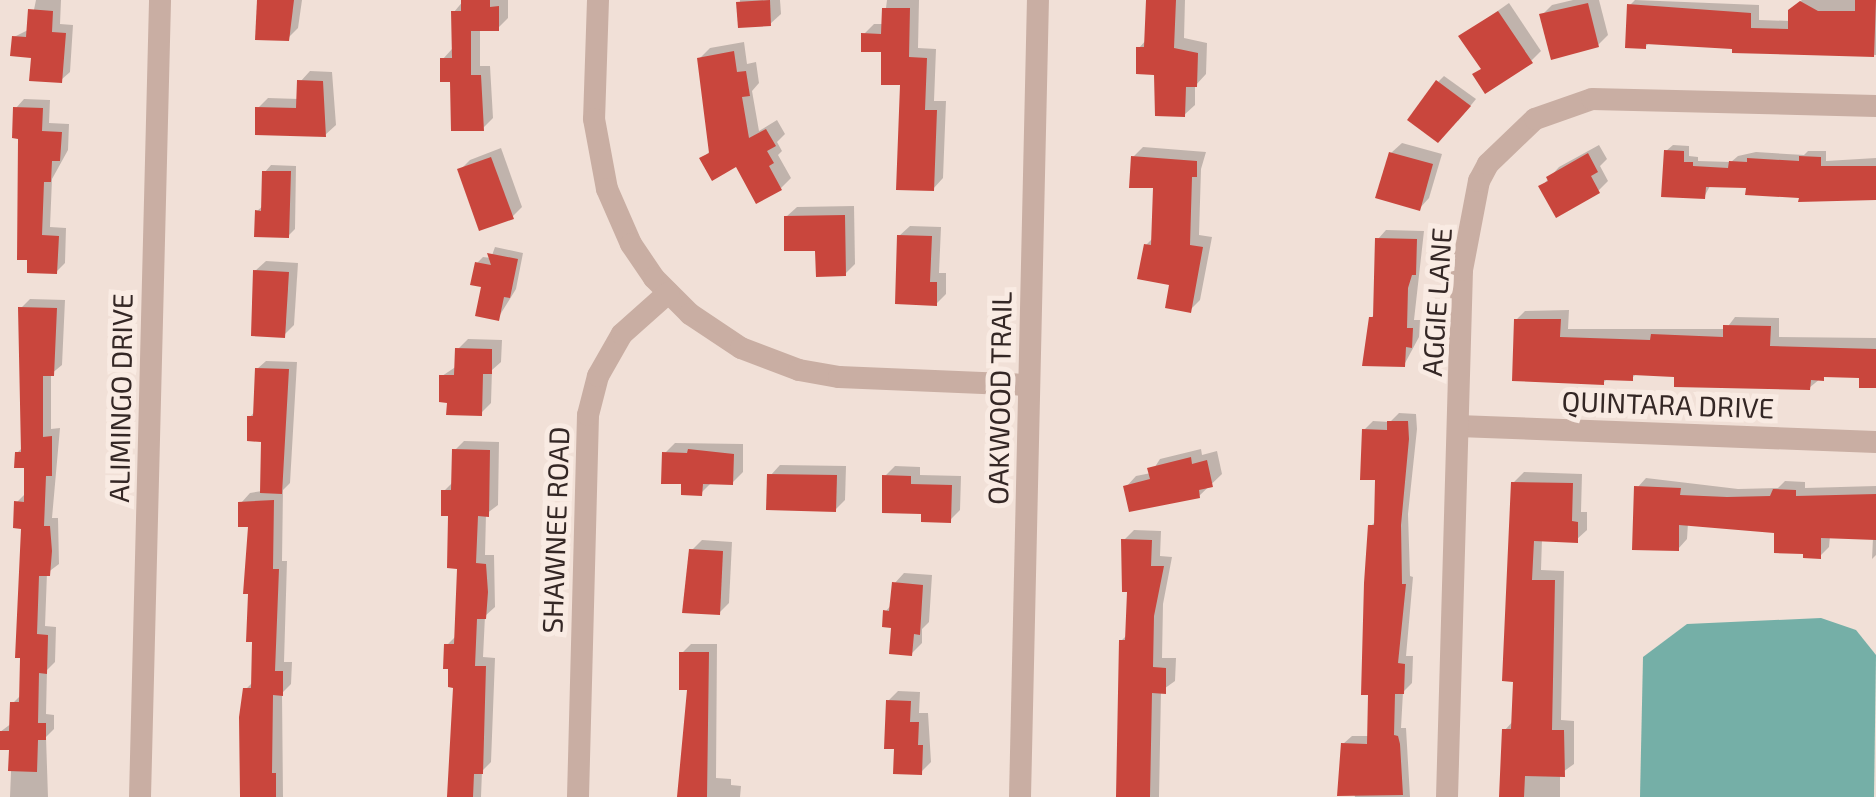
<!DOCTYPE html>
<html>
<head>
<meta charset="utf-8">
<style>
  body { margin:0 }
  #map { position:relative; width:1876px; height:797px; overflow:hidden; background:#f1e0d7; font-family:"Exo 2",sans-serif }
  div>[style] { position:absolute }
  .water>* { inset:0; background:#75afa7 }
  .shadow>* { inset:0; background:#0003 }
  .building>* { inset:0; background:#c9463d }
  .minor>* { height:22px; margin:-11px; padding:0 11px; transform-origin:11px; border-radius:11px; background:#c9aea3 }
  span { translate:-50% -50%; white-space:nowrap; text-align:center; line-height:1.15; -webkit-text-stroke:10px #f9ebe3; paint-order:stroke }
  .street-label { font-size:28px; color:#342725 }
</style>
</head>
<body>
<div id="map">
  <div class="water">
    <i style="clip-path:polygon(1821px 618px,1856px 630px,1876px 655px,1874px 797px,1640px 797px,1643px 657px,1687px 624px)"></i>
  </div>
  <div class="shadow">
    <i style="clip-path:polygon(36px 0,61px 0,60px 24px,73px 25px,70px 72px,61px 80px,14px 37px,30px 29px)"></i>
    <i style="clip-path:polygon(260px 0,302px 0,298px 28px,288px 38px)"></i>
    <i style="clip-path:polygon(508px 0,508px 18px,498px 28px,480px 29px,480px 66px,490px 66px,493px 118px,483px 128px,442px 60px,452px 49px,454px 12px,464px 0)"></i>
    <i style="clip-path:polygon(740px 0,780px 0,781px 14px,770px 24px,740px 26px)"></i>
    <i style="clip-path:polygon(887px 0,919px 0,918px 48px,936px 49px,934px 101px,946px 101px,943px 178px,933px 189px,902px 83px,884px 50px,864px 34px,874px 24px,884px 24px)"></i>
    <i style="clip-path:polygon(1148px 0,1185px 0,1184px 38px,1207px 43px,1206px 74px,1195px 86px,1195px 105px,1184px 115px,1139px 48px,1147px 39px)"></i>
    <i style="clip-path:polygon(1573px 0,1599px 0,1608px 35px,1598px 45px,1542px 15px,1552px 5px)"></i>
    <i style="clip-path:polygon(1635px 0,1759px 5px,1759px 20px,1790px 21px,1790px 11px,1802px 0,1876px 0,1876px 55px,1650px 42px,1645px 47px,1630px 5px)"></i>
    <i style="clip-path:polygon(1509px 3px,1541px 51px,1531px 61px,1483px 67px,1462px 36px)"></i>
    <i style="clip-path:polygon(744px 42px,747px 64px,756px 62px,759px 83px,752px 91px,759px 131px,777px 120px,785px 134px,777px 142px,782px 151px,778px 155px,791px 178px,781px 188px,737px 164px,702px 159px,711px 150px,700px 58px,710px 48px)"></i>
    <i style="clip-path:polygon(310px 71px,332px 72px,336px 125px,325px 135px,258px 108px,268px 98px,299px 99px,300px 82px)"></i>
    <i style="clip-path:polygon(1444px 76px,1476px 99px,1458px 121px,1438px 82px)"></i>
    <i style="clip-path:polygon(24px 99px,50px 100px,49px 123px,69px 124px,68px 150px,52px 179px,50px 227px,66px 228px,65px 263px,56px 272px,29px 270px,16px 108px)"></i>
    <i style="clip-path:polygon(1402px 143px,1442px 154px,1429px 198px,1419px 209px,1391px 153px)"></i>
    <i style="clip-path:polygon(1599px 145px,1607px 159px,1600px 166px,1608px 181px,1598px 191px,1541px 187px,1559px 167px)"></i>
    <i style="clip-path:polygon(1673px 145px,1689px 146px,1689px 156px,1698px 157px,1698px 161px,1731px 162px,1738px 156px,1756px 152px,1804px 155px,1808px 151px,1826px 151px,1826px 161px,1876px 158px,1876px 198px,1711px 184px,1704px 197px,1666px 151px)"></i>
    <i style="clip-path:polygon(1143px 147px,1206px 152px,1201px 169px,1199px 235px,1212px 237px,1200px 300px,1190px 310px,1146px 245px,1154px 237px,1156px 186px,1133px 157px)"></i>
    <i style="clip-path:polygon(501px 148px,522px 207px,512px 217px,460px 170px,470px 160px)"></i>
    <i style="clip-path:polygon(271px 165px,296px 166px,295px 229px,288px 236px,257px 211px,264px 205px,265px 172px)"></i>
    <i style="clip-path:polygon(854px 206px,855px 264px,845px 274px,786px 217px,797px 207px)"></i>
    <i style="clip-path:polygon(910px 226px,941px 227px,939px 273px,946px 273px,946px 294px,936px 304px,899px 236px)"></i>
    <i style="clip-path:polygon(1386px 230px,1424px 231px,1414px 320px,1420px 320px,1419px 337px,1404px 365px,1371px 318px,1376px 313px,1378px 239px)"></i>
    <i style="clip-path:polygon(495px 247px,523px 253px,516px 289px,498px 318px,477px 263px,483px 257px,491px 258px)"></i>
    <i style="clip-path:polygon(266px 261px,298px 263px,294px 325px,284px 335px,255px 271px)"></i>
    <i style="clip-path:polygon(30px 299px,65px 300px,62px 365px,51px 374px,51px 429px,60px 428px,52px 518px,58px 518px,59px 564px,47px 573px,45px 626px,56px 627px,55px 662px,47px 670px,46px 714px,54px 715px,54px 729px,46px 737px,48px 797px,10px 797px,12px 748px,0 747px,0 732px,12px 723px,13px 703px,22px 694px,24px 526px,17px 502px,27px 492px,27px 466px,17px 453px,23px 447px,21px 308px)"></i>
    <i style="clip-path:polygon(1569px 310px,1568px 329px,1726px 329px,1735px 317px,1779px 318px,1779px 337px,1876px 338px,1876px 387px,1862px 376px,1826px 374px,1809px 388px,1637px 373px,1632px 378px,1609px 377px,1603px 383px,1516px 320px,1525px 311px)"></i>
    <i style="clip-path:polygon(468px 339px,502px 340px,501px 362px,492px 370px,491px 403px,481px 413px,449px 400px,442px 376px,457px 366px,458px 349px)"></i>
    <i style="clip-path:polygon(266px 361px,297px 362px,290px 483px,283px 490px,282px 561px,287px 561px,284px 662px,292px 662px,291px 684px,282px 693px,283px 797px,242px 797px,245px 690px,254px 681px,250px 524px,241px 503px,250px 493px,262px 491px,263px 439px,250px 417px,256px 410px,257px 369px)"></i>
    <i style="clip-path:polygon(1399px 413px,1416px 414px,1417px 429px,1408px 514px,1410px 576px,1413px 577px,1406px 656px,1413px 656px,1412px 683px,1403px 692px,1401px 728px,1406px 728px,1410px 797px,1355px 797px,1343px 744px,1352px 736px,1370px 736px,1371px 526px,1377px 520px,1377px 478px,1364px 430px,1373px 421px,1390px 422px)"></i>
    <i style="clip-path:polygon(464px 441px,499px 442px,498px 505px,486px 514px,485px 555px,494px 555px,495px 607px,485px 616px,483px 657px,495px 658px,491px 762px,482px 771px,481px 797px,450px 797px,456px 685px,447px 645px,457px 635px,460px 566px,444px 491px,454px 481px,455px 450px)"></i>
    <i style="clip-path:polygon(675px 443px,743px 444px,743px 472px,732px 483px,712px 482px,701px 493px,684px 482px,665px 453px)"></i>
    <i style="clip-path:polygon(1201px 449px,1202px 455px,1217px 451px,1222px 474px,1199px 496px,1126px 487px,1136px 476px,1151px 473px,1160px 459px)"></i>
    <i style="clip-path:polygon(780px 465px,846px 466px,845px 500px,835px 510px,770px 476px)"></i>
    <i style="clip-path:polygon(895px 466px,920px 467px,920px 475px,961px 476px,960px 510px,950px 520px,924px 511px,885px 476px)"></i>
    <i style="clip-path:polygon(1524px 472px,1582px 474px,1581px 512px,1587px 512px,1587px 530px,1576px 540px,1542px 539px,1541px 570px,1564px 571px,1561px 720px,1574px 721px,1574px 764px,1560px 774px,1560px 797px,1502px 797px,1505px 730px,1514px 720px,1513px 483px)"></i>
    <i style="clip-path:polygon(1646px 478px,1738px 489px,1778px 488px,1785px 481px,1805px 482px,1805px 488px,1876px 486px,1876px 555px,1872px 559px,1873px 538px,1830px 536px,1829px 547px,1820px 556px,1777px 531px,1688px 523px,1687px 539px,1678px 549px,1637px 488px)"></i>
    <i style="clip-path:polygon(1134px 530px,1161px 531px,1160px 556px,1172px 557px,1163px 604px,1162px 658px,1176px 658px,1175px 681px,1161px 691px,1159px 797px,1118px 797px,1121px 641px,1128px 634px,1129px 590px,1124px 540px)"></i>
    <i style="clip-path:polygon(702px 540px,732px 542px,729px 603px,719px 613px,692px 550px)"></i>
    <i style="clip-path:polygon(904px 573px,932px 575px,929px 622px,922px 629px,922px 643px,912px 653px,886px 611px,892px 604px,894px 584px)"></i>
    <i style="clip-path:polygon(691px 644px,717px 644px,716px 778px,731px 779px,731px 785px,741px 786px,740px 797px,681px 797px,689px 688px,682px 653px)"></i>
    <i style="clip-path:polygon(898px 691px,920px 692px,919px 713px,928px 713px,931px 762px,921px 772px,896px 747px,888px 701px)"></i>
  </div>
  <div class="building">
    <i style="clip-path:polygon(257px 0,294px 0,289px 41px,255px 40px)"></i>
    <i style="clip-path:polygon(461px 0,490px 0,490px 7px,499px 6px,499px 31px,471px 31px,471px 75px,481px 75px,484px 131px,451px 131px,450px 82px,440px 82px,440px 58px,452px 58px,451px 11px,461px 11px)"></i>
    <i style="clip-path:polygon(770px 0,771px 26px,738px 28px,736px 2px)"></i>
    <i style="clip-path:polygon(1146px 0,1176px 0,1174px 48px,1198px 53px,1197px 87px,1186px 87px,1185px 117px,1155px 116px,1154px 75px,1136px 74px,1136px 47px,1144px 47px)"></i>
    <i style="clip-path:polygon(1855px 0,1876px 0,1874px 57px,1732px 53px,1732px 49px,1646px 44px,1646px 49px,1625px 48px,1627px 4px,1751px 13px,1751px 28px,1788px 29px,1788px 10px,1800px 1px,1818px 11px,1855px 11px)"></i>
    <i style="clip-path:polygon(1588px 3px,1599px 47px,1551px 60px,1539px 14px)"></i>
    <i style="clip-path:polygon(882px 8px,910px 8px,909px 57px,927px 58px,925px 110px,937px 110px,934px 191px,896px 190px,900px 85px,881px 85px,881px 52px,861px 52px,861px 33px,881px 34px)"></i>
    <i style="clip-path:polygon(28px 9px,53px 11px,52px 32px,66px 33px,62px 83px,29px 81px,31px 58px,10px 56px,12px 36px,26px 37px)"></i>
    <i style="clip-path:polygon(1498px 11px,1533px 63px,1485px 94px,1472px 74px,1481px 69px,1458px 36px)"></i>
    <i style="clip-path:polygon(734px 51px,737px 72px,746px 71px,750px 96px,742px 97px,749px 138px,766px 129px,776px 146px,767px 151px,774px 163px,769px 166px,782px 190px,756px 204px,736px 167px,712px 181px,699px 158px,709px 153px,697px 58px)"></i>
    <i style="clip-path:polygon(297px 80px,323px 81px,326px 137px,255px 135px,255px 107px,296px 108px)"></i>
    <i style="clip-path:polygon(1436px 80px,1471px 106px,1438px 143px,1407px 120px)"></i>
    <i style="clip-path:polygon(13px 107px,43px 108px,42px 131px,62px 132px,60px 161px,52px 161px,51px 182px,44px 182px,42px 235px,59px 236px,57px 274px,27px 273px,27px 260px,17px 260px,18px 139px,12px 138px)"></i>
    <i style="clip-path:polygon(1664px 150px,1684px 151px,1684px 162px,1693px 162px,1693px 166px,1728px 168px,1729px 161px,1747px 162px,1747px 158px,1799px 161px,1799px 156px,1821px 157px,1821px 166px,1876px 166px,1876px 200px,1798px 202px,1799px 198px,1745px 195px,1746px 188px,1706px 187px,1705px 199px,1661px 197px)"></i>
    <i style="clip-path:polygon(1389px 152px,1433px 164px,1420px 211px,1375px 198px)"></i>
    <i style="clip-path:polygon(1588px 153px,1598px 172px,1591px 176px,1600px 193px,1556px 218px,1538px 186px,1548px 181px,1546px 177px)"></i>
    <i style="clip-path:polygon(1131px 156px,1197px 161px,1197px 177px,1192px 177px,1190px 245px,1203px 247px,1191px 313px,1165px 308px,1169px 285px,1137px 279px,1144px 244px,1151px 245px,1153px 188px,1129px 188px)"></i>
    <i style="clip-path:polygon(491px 157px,514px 219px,479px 231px,457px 169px)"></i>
    <i style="clip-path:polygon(262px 171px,291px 171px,289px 238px,254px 237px,255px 210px,261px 211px)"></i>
    <i style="clip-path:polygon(845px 215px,846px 276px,816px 277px,815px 251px,784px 251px,784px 216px)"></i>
    <i style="clip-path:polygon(897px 235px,932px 236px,930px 282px,937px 282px,937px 306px,895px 304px)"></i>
    <i style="clip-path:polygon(1375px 238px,1417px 239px,1416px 275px,1412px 275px,1408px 288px,1407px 328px,1413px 328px,1412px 348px,1406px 347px,1405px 367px,1362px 366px,1369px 317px,1373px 317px)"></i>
    <i style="clip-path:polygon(487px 253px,518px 259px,510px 298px,504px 297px,499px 321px,475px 316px,481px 287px,470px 285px,475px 262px,491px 265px)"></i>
    <i style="clip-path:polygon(253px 270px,289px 272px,285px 338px,251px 336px)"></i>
    <i style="clip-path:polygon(18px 307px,57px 308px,54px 376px,43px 376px,43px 437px,52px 436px,52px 476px,46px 476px,44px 526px,50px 526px,52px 551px,50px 576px,39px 576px,37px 634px,48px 635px,47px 674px,39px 673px,38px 723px,46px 723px,46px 740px,38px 740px,37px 772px,8px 771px,9px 750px,0 750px,0 731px,9px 731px,10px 702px,19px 702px,20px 658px,15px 658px,21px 529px,13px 528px,14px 501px,24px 502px,24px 468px,14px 468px,15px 452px,21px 452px)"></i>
    <i style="clip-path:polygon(1514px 319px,1561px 319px,1560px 337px,1650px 340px,1651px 334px,1723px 337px,1723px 325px,1771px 326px,1770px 346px,1876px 349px,1876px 388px,1859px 388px,1859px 378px,1824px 377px,1824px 381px,1811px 380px,1810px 390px,1674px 387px,1674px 377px,1633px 375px,1633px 381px,1604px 380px,1604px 385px,1512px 381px)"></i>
    <i style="clip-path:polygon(455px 348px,492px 349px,492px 374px,483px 374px,482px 416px,446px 415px,447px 403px,439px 402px,439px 375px,454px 375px)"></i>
    <i style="clip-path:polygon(255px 368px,289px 369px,282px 494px,260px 493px,261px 442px,247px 441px,247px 416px,253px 416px)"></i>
    <i style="clip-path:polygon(1387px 421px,1408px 421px,1409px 439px,1401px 525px,1402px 584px,1406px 584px,1398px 663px,1405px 664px,1404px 694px,1395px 694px,1394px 735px,1398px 736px,1400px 744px,1403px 795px,1337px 796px,1341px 743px,1367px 744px,1368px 695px,1361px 695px,1364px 583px,1368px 525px,1374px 525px,1375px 480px,1360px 480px,1362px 429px,1387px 430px)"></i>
    <i style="clip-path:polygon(452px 449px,490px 450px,489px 517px,478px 516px,476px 563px,486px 564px,488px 592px,486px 619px,477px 619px,475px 666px,486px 666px,483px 774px,474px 774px,473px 797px,447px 797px,453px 688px,448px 687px,448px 669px,443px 669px,444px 644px,454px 644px,457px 569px,447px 568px,448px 516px,441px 516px,441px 490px,451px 490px)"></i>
    <i style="clip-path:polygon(688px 449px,734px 454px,733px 485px,703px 484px,702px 496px,681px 495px,681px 484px,661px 484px,662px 452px,687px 453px)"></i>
    <i style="clip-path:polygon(1191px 457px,1192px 464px,1207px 460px,1213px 487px,1199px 490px,1200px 498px,1129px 512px,1123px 486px,1150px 479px,1147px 468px)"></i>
    <i style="clip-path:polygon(767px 474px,837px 475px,836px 512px,766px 510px)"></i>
    <i style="clip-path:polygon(882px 475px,911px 476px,911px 484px,952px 485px,951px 523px,921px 522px,921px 514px,882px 513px)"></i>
    <i style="clip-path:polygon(1511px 482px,1573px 483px,1572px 521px,1578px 522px,1578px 543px,1534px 541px,1532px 580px,1555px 580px,1552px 730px,1564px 730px,1565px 777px,1525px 776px,1524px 797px,1499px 797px,1502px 729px,1511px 729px,1513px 682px,1502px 681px)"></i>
    <i style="clip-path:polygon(1634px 486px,1681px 488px,1680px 495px,1727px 497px,1770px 496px,1773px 489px,1796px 490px,1796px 496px,1876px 494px,1876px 540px,1821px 538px,1821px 559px,1803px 558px,1803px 554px,1774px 553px,1774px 533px,1679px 525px,1679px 551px,1632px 550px)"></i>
    <i style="clip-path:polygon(274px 500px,273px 569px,279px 569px,275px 671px,283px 671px,283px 696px,273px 695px,272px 773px,276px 773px,276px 797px,240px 797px,239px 717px,243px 688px,251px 688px,252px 642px,246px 642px,248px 594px,243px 594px,248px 527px,238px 527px,238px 502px)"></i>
    <i style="clip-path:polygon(1121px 539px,1152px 540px,1151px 566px,1164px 566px,1154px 616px,1153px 667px,1166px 668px,1166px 694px,1152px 693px,1150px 797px,1116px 797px,1119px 640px,1125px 640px,1127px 592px,1122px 592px)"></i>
    <i style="clip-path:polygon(689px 549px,723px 551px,720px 615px,682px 613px)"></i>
    <i style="clip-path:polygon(892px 582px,923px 585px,920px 635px,914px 634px,912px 656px,889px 654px,891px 628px,882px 627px,883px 610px,889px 611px)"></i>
    <i style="clip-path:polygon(679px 652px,709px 652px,707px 797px,677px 797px,687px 690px,679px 690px)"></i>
    <i style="clip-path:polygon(886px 700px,911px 701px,910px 722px,919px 722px,918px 745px,923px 745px,922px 775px,893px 774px,894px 749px,884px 749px)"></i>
  </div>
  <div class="minor">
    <i style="left:598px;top:0;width:119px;rotate:91.9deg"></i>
    <i style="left:594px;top:119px;width:71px;rotate:79.5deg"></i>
    <i style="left:607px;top:189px;width:60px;rotate:66.4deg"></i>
    <i style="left:631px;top:244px;width:41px;rotate:55.9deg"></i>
    <i style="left:654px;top:278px;width:51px;rotate:45deg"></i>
    <i style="left:690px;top:314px;width:61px;rotate:33.7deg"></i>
    <i style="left:741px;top:348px;width:62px;rotate:20.8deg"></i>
    <i style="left:799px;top:370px;width:41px;rotate:9.9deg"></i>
    <i style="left:839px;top:377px;width:190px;rotate:2.4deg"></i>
    <i style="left:1458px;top:426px;width:418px;rotate:2.2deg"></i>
    <i style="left:140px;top:797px;width:797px;rotate:-88.56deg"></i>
    <i style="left:578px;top:797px;width:382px;rotate:-88.5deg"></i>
    <i style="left:588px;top:415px;width:40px;rotate:-75.6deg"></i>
    <i style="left:598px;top:376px;width:48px;rotate:-60.3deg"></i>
    <i style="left:622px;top:334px;width:62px;rotate:-41.7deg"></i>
    <i style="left:1020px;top:797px;width:797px;rotate:-88.71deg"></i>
    <i style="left:1447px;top:797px;width:527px;rotate:-88.37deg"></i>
    <i style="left:1462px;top:270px;width:91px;rotate:-79.2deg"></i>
    <i style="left:1479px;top:181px;width:19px;rotate:-62deg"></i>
    <i style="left:1488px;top:164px;width:65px;rotate:-43.8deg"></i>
    <i style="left:1535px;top:119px;width:60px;rotate:-19.3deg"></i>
    <i style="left:1592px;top:99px;width:284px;rotate:1.4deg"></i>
  </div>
  <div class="street-label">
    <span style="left:1436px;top:302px;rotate:-86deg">AGGIE LANE</span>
    <span style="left:120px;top:398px;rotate:-89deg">ALIMINGO DRIVE</span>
    <span style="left:999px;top:398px;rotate:-89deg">OAKWOOD TRAIL</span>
    <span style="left:1668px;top:404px;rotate:2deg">QUINTARA DRIVE</span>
    <span style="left:555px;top:530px;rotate:-88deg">SHAWNEE ROAD</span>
  </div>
</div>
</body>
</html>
